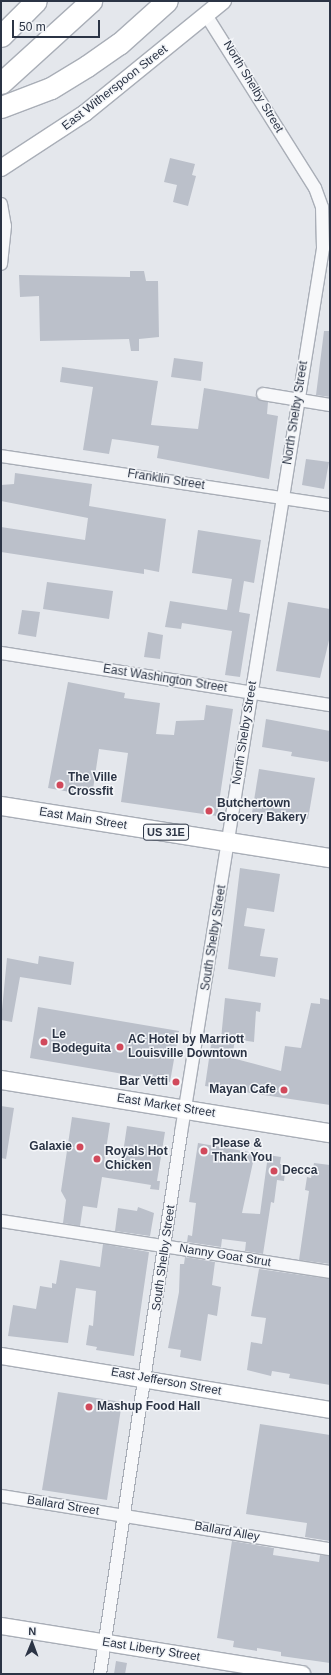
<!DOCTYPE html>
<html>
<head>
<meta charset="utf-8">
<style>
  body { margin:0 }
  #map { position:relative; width:331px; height:1675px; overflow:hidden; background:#e4e7ec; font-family:Arial,sans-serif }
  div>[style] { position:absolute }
  .building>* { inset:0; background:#bbc0ca }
  .roads { filter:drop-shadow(1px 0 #a9aeb7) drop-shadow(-1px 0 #a9aeb7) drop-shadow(0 1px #a9aeb7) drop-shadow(0 -1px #a9aeb7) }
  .street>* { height:12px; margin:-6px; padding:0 6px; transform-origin:6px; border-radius:6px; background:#f7f8fa }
  .secondary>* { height:16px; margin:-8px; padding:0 8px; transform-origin:8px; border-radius:8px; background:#fff }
  .primary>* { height:18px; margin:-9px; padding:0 9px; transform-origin:9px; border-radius:9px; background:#fff }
  .highway>* { height:21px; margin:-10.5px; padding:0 10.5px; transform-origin:10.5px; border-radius:10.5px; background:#fff }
  .dots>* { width:11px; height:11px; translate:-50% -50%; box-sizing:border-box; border:2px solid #f4f6f9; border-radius:50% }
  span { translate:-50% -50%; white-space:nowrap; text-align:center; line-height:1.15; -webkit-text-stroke:3px #f4f6f9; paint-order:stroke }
  .shield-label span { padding:1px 3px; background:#f4f6f9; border:1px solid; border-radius:3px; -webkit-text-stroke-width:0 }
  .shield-label { font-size:11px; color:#2b3445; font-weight:700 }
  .street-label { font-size:12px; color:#2b3445 }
  .poi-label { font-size:12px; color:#2b3445; font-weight:700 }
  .left { translate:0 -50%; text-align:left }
  .right { translate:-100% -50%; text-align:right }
  .frame { position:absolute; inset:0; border:2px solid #2b3445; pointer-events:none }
  .north { position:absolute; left:12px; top:1623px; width:40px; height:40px; -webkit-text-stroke:3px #f4f6f9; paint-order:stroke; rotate:1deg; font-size:11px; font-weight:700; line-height:16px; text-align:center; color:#2b3445 }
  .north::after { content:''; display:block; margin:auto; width:14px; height:18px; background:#2b3445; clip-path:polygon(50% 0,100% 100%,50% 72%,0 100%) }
  .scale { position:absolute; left:12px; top:20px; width:88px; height:18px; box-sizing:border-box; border:2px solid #2b3445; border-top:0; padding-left:5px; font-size:12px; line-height:14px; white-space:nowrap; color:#2b3445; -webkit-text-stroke:3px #f4f6f9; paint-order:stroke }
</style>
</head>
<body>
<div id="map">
  <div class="building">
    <i style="clip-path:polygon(170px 158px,195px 164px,192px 175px,196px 176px,188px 206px,173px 202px,177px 185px,164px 182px)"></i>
    <i style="clip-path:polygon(130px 271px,144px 271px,146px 281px,158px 281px,159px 337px,139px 339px,139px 351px,131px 351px,129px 339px,40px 341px,39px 296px,20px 297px,19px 275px,130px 277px)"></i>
    <i style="clip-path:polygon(324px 331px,330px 331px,330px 397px,316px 395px)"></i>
    <i style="clip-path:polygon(174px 358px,203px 362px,201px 381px,171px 377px)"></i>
    <i style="clip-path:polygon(62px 367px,158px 381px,151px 425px,198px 429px,204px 388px,256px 397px,268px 402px,267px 414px,278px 416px,269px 479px,157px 458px,159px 446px,127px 441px,112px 439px,109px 454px,83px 450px,93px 387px,60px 382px)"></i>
    <i style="clip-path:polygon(306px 459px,329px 462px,324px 489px,302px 485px)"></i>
    <i style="clip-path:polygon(15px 473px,92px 484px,89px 506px,166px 519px,159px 572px,144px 569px,144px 574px,1px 552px,1px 527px,85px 540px,88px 518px,1px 501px,1px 485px,14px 484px)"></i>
    <i style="clip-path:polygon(198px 530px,261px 540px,254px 583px,244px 581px,239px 612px,250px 614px,240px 677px,225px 675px,232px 631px,182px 623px,181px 629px,165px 627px,170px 601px,227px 610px,232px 579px,192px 573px)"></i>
    <i style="clip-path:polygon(47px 582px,113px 591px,109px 619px,43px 609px)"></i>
    <i style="clip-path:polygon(288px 602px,330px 609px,330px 636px,320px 678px,276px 671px)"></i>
    <i style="clip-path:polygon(22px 610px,40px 612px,36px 637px,18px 634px)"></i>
    <i style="clip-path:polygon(148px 632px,163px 635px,160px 659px,144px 657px)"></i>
    <i style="clip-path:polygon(68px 682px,125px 693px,124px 698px,160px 703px,156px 734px,174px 735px,176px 721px,204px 720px,206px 705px,233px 709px,217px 816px,121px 802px,128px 753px,99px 749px,92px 796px,48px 788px)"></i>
    <i style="clip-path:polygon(266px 719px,330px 731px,330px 759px,328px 762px,291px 756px,292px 752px,262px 747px)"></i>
    <i style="clip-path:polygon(259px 769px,315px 778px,308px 819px,252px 813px)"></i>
    <i style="clip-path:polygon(240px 868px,280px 874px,274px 912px,247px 908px,244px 926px,265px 929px,260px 956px,278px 958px,275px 977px,228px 969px)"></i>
    <i style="clip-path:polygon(39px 956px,74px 962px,71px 985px,20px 977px,12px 1022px,1px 1020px,7px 958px,38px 964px)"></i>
    <i style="clip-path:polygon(225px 998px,261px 1003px,260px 1012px,256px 1011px,254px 1042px,235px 1039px,232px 1058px,281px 1071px,285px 1046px,301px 1048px,311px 1003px,320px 1004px,320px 998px,330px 1000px,330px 1105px,205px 1086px,212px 1038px,221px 1039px)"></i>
    <i style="clip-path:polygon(38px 1007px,179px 1031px,170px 1082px,30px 1058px)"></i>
    <i style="clip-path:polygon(1px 1106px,14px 1108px,6px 1159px,1px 1158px)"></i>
    <i style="clip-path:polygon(72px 1117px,110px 1123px,104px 1163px,121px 1166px,127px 1126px,165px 1132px,157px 1181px,160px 1181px,159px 1190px,150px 1189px,151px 1185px,102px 1177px,97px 1208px,83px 1206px,80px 1226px,63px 1223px,66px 1200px,61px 1191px)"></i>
    <i style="clip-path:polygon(198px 1143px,255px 1153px,242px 1213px,260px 1214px,268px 1155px,281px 1157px,280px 1164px,286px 1164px,284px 1181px,277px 1180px,274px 1203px,271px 1202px,263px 1254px,245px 1251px,246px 1242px,222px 1239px,221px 1247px,187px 1242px,188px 1235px,192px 1236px,196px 1203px,189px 1202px)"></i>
    <i style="clip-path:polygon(314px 1163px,330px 1165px,330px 1264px,299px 1260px,309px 1191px,305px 1190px,307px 1177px,311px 1178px)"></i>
    <i style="clip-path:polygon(138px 1207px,154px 1213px,150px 1236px,115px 1231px,118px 1208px,137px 1211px)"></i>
    <i style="clip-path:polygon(103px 1244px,149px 1252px,134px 1356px,96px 1350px,97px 1347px,86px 1345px,89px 1325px,93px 1326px,96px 1291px,76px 1288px,68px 1343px,8px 1336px,13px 1305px,36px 1309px,40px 1286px,52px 1288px,52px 1283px,56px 1284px,60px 1260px,100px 1267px)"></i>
    <i style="clip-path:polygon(185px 1257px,215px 1262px,212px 1285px,221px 1287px,217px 1316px,208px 1314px,201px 1361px,180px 1357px,181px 1350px,168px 1348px,179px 1292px,180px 1264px,184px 1264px)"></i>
    <i style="clip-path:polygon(259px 1269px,330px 1279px,330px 1385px,289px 1378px,290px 1374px,272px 1371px,271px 1376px,247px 1370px,251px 1342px,262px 1344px,266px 1318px,251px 1316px)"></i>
    <i style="clip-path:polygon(58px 1392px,122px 1402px,107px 1500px,42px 1490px)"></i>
    <i style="clip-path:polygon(260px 1424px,330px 1435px,330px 1541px,305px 1537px,307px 1523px,246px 1514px)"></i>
    <i style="clip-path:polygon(232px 1541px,274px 1548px,273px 1555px,319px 1562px,320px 1555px,330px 1556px,330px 1663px,281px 1656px,281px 1652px,257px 1648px,257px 1651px,233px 1647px,234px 1641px,217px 1638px)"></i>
    <i style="clip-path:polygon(116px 1661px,127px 1663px,125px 1674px,114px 1674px)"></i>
  </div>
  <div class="roads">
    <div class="street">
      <i style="left:1px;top:204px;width:22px;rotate:80deg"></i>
      <i style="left:5px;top:226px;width:38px;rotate:96deg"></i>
      <i style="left:263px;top:394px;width:68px;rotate:9.3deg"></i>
      <i style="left:1px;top:456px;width:333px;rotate:8.5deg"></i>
      <i style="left:1px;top:653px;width:333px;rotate:9deg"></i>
      <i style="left:1px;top:1221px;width:333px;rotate:8.8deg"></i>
      <i style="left:1px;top:1496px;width:333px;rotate:9.2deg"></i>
      <i style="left:100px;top:1674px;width:547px;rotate:-81.48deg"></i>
      <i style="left:181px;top:1133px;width:896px;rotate:-80.88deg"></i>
      <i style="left:323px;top:248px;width:41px;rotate:-91.4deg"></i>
      <i style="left:322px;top:207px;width:20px;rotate:-110deg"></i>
      <i style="left:315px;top:188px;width:204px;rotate:-122.2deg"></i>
    </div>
    <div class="secondary">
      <i style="left:1px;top:168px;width:100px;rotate:-33.2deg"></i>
      <i style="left:85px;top:113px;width:178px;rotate:-39.1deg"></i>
      <i style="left:1px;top:1356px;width:333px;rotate:9.3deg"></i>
      <i style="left:1px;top:1626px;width:305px;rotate:9.1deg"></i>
    </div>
    <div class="primary">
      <i style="left:1px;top:806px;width:333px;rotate:9deg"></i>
      <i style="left:1px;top:1080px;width:333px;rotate:9.2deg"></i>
    </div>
    <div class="highway">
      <i style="left:1px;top:36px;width:49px;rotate:-45deg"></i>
      <i style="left:1px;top:83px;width:122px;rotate:-42.3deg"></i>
      <i style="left:1px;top:107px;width:53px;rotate:-20.8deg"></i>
      <i style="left:51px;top:88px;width:42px;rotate:-31.4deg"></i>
      <i style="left:87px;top:66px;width:39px;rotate:-35deg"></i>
      <i style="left:119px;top:44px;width:64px;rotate:-41.9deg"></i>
    </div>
  </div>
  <div class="dots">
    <i style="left:60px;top:785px;background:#d1495b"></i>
    <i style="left:209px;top:811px;background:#d1495b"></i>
    <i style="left:44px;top:1042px;background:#d1495b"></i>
    <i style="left:120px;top:1047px;background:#d1495b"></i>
    <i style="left:176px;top:1082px;background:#d1495b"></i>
    <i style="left:284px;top:1090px;background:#d1495b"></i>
    <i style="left:80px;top:1147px;background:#d1495b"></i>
    <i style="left:204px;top:1151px;background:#d1495b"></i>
    <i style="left:97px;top:1159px;background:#d1495b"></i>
    <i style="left:274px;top:1171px;background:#d1495b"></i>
    <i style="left:89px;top:1407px;background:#d1495b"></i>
  </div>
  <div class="shield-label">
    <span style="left:166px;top:832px">US 31E</span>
  </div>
  <div class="street-label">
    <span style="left:253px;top:87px;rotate:59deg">North Shelby Street</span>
    <span style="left:115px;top:88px;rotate:-38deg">East Witherspoon Street</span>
    <span style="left:296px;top:413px;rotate:-81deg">North Shelby Street</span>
    <span style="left:166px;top:480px;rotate:9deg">Franklin Street</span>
    <span style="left:165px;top:679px;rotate:9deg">East Washington Street</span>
    <span style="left:245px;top:733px;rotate:-81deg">North Shelby Street</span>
    <span style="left:83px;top:819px;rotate:9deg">East Main Street</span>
    <span style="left:214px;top:938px;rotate:-81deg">South Shelby Street</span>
    <span style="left:166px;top:1106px;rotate:9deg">East Market Street</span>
    <span style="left:225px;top:1256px;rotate:9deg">Nanny Goat Strut</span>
    <span style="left:164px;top:1258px;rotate:-82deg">South Shelby Street</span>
    <span style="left:166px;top:1382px;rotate:10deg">East Jefferson Street</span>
    <span style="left:63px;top:1506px;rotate:9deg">Ballard Street</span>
    <span style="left:227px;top:1532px;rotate:10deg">Ballard Alley</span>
    <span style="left:151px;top:1650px;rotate:9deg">East Liberty Street</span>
  </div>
  <div class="poi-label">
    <span class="left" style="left:68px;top:785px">The Ville<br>Crossfit</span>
    <span class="left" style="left:217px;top:811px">Butchertown<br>Grocery Bakery</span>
    <span class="left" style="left:52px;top:1042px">Le<br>Bodeguita</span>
    <span class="left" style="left:128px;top:1047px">AC Hotel by Marriott<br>Louisville Downtown</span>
    <span class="right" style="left:168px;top:1082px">Bar Vetti</span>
    <span class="right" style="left:276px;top:1090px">Mayan Cafe</span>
    <span class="left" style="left:212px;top:1151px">Please &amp;<br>Thank You</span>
    <span class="right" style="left:72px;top:1147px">Galaxie</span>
    <span class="left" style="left:105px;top:1159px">Royals Hot<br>Chicken</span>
    <span class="left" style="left:282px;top:1171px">Decca</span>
    <span class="left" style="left:97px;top:1407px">Mashup Food Hall</span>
  </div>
  <div class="frame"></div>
  <div class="north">N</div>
  <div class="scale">50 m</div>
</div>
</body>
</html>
